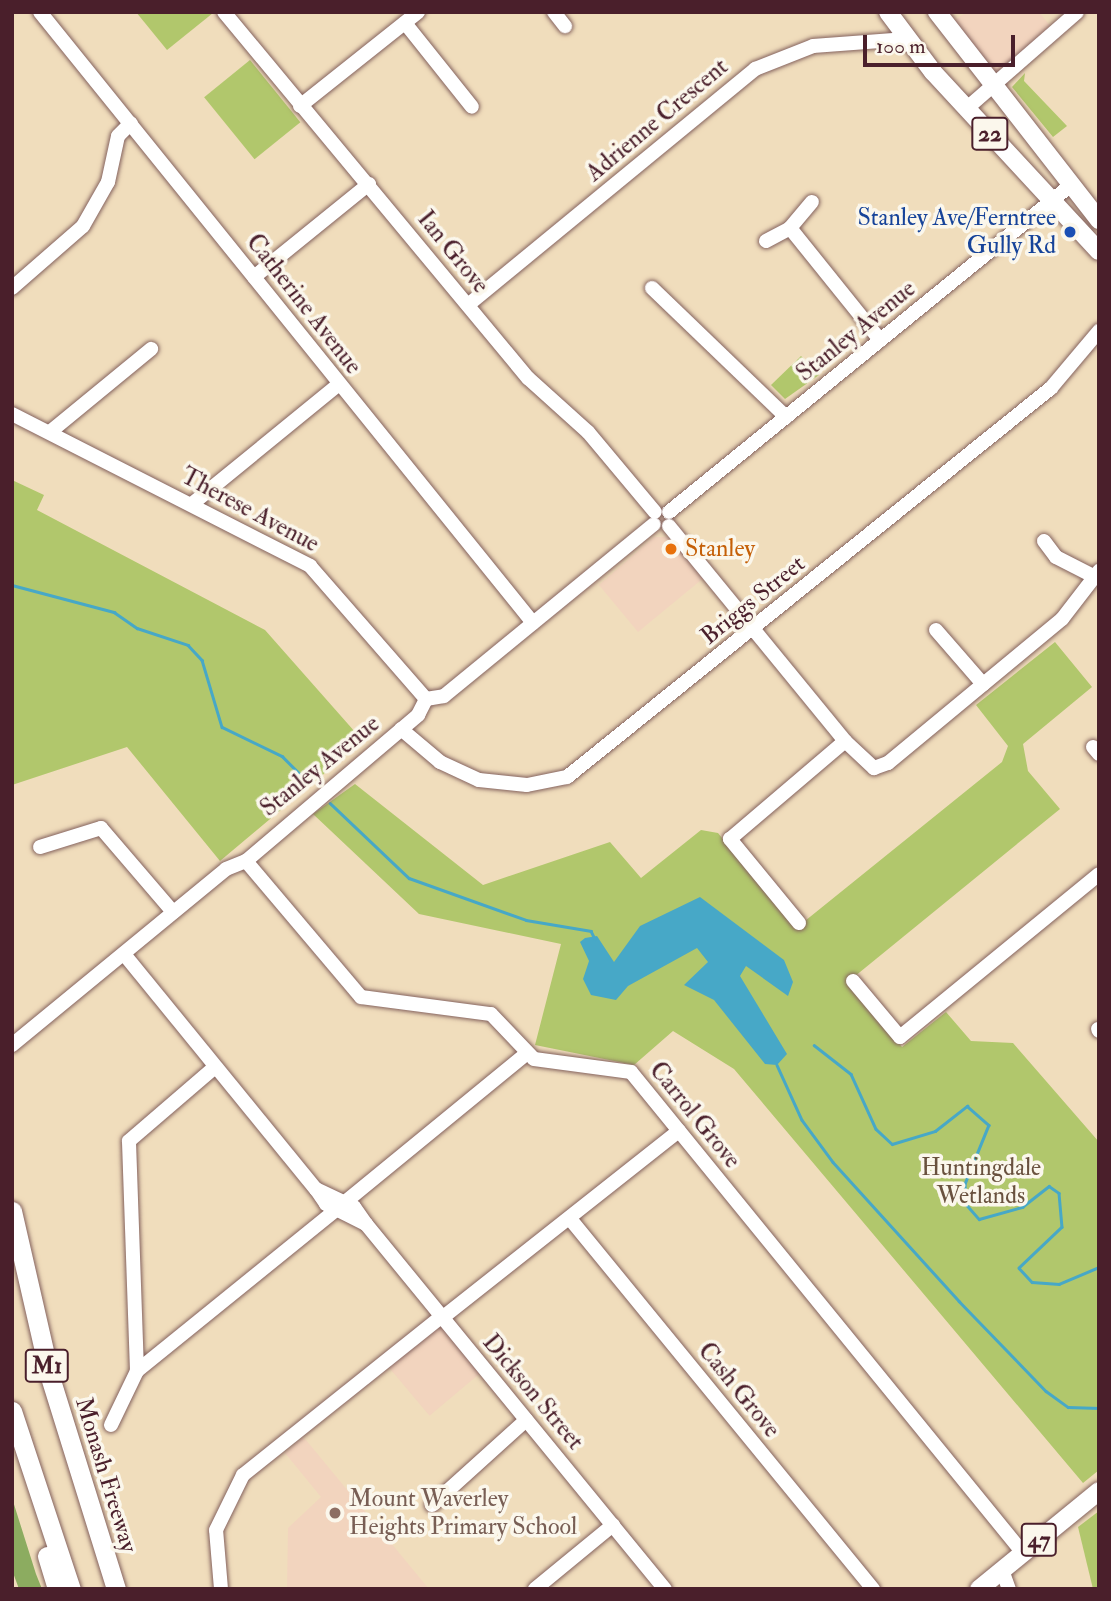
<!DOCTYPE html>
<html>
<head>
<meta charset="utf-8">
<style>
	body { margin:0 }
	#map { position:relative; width:1111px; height:1601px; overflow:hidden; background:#f0ddbc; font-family:"IM FELL Double Pica",serif }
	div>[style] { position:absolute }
	.built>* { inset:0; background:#f2d4be; transform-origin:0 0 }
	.green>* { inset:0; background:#b1c76c; transform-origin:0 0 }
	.forest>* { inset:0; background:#8cac60 }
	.water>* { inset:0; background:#47a8c7 }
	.stream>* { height:2.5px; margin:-1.25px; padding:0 1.25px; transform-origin:1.25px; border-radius:1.25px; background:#47a8c7 }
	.roads { filter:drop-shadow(0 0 2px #84625e) drop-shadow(0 0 2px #84625e) }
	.minor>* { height:14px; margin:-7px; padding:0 7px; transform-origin:7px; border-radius:7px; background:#fff }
	.major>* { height:18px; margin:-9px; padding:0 9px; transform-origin:9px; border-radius:9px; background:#fff }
	.highway>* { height:19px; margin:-9.5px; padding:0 9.5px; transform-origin:9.5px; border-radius:9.5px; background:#fff }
	.dots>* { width:19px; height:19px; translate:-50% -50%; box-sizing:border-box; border:4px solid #fbf7ec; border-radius:50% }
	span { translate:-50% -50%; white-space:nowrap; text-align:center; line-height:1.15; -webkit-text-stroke:7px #fbf7ec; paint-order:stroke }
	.shield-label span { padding:2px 5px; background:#fbf7ec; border:2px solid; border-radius:5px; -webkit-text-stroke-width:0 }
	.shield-label { font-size:23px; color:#4a1f2b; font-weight:700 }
	.street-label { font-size:24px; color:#4a1f2b }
	.transit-label { font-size:24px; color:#164399 }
	.right { translate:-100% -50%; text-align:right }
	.food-label { font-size:24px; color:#c56008 }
	.left { translate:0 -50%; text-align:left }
	.park-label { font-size:24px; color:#69513e }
	.education-label { font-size:24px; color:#785e54 }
	.frame { position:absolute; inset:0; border:14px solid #4a1f2b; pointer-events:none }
	.scale { position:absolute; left:863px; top:35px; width:152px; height:32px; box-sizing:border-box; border:4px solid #4a1f2b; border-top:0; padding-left:9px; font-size:21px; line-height:24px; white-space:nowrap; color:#4a1f2b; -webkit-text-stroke:5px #fbf7ec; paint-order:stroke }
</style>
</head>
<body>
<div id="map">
	<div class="built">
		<i style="clip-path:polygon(966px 12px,1039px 12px,1051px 27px,994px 76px,952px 23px)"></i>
		<i style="clip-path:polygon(654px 537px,674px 537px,706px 576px,638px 632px,599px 585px)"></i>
		<i style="left:437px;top:1322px;width:67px;height:66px;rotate:50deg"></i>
		<i style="clip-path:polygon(302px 1438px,306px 1440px,429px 1589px,287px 1589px,288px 1528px,321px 1497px,285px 1453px)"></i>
	</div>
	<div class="green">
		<i style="clip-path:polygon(136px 12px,212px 12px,213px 13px,167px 50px)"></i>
		<i style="left:250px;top:60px;width:80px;height:59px;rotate:51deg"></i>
		<i style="clip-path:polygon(1025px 73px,1024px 81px,1067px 126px,1053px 137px,1012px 87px)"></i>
		<i style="clip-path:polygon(801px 356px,819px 375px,785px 399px,771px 385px)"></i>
		<i style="clip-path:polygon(12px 480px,44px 495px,37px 510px,265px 630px,363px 741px,220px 861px,127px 747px,12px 785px)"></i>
		<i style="clip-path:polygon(1055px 642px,1092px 687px,1023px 744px,1028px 771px,1060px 809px,849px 981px,902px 1047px,946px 1012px,971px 1041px,1013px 1043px,1099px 1142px,1099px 1470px,1083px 1483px,734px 1069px,673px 1031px,634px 1065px,535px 1045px,561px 944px,419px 914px,313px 814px,355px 784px,483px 885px,610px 842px,641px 878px,701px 830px,718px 833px,795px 929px,1002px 762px,1008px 746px,976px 705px)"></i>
		<i style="clip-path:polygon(1099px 1511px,1099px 1589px,1093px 1589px,1078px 1527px)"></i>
	</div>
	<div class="forest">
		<i style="clip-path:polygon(12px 1498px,36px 1574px,42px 1589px,19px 1589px,12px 1570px)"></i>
	</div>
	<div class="water">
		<i style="clip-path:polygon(700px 897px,784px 960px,793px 982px,788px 996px,746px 966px,740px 976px,787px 1054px,777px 1065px,765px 1064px,714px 1000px,684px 985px,708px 962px,697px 948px,628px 986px,616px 1000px,591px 995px,583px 979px,589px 961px,580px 942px,585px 938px,597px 936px,614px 962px,640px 926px)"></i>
	</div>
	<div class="stream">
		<i style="left:12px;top:585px;width:106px;rotate:14.8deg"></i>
		<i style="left:114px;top:612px;width:28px;rotate:35deg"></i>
		<i style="left:137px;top:628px;width:54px;rotate:18.4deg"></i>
		<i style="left:188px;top:645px;width:21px;rotate:47deg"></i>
		<i style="left:202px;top:660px;width:70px;rotate:73.4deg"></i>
		<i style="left:222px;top:727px;width:67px;rotate:25.8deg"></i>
		<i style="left:282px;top:756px;width:34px;rotate:45deg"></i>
		<i style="left:330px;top:803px;width:109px;rotate:43.5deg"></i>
		<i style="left:409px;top:878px;width:124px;rotate:19.7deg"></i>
		<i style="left:526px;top:920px;width:66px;rotate:9.6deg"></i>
		<i style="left:591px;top:931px;width:9px;rotate:63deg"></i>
		<i style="left:814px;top:1045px;width:47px;rotate:38.1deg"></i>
		<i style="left:851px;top:1074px;width:60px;rotate:65.6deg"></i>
		<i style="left:876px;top:1129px;width:22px;rotate:43deg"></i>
		<i style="left:892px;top:1144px;width:45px;rotate:-16.8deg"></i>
		<i style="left:935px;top:1131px;width:41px;rotate:-38deg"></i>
		<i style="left:967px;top:1106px;width:29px;rotate:41deg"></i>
		<i style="left:989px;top:1125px;width:64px;rotate:112.1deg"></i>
		<i style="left:965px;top:1184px;width:20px;rotate:87deg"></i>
		<i style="left:966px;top:1204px;width:20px;rotate:49deg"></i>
		<i style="left:979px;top:1219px;width:45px;rotate:-15.6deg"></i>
		<i style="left:1022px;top:1207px;width:34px;rotate:-38deg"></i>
		<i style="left:1049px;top:1186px;width:12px;rotate:35deg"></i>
		<i style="left:1059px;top:1193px;width:34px;rotate:85deg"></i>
		<i style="left:1062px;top:1227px;width:59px;rotate:136.4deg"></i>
		<i style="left:1019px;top:1268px;width:19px;rotate:47deg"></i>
		<i style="left:1032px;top:1282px;width:27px;rotate:4deg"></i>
		<i style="left:1059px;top:1284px;width:43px;rotate:-23deg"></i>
		<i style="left:777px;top:1065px;width:60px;rotate:65.6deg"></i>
		<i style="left:802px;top:1120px;width:52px;rotate:53.6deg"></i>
		<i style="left:833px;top:1162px;width:188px;rotate:47.8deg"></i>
		<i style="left:959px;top:1301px;width:125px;rotate:46deg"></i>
		<i style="left:1046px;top:1391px;width:27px;rotate:36deg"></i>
		<i style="left:1068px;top:1407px;width:31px;rotate:2deg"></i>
	</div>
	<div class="roads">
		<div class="minor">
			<i style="left:40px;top:12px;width:785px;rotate:51.1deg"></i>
			<i style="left:224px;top:12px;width:476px;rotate:50.3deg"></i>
			<i style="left:528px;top:378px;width:81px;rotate:42deg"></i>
			<i style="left:588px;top:432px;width:104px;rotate:50.1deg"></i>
			<i style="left:554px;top:12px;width:18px;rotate:52deg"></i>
			<i style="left:405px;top:23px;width:107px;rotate:51.4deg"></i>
			<i style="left:300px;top:106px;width:151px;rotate:-38.5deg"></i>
			<i style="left:966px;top:109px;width:147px;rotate:-41.1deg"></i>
			<i style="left:790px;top:228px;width:144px;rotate:51.2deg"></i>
			<i style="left:766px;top:241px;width:27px;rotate:-28deg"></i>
			<i style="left:790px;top:228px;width:34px;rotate:-50deg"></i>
			<i style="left:254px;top:277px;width:148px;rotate:-39deg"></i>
			<i style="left:12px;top:288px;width:94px;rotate:-41.1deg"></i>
			<i style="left:83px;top:226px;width:51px;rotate:-60.4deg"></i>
			<i style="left:108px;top:182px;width:47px;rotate:-77.7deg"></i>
			<i style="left:118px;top:136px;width:18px;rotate:-45deg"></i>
			<i style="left:652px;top:288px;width:186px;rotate:43.9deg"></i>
			<i style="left:468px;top:305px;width:372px;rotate:-39.4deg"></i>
			<i style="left:755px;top:69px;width:62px;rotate:-21.6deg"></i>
			<i style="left:813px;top:46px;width:94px;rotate:-4.3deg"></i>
			<i style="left:12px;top:414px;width:335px;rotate:27deg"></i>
			<i style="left:310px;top:566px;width:176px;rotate:48.9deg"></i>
			<i style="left:50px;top:432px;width:131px;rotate:-39.4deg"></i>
			<i style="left:192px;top:504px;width:188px;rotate:-39.2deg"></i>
			<i style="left:669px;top:512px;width:518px;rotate:-39.13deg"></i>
			<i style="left:669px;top:526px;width:278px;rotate:50.7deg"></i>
			<i style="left:845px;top:741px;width:40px;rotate:43deg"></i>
			<i style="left:874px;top:768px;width:15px;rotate:-20deg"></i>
			<i style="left:888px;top:763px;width:226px;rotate:-39.6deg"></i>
			<i style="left:1062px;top:619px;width:61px;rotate:-52.4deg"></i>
			<i style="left:1044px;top:541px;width:20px;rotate:53deg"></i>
			<i style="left:1056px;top:557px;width:44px;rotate:27.1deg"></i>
			<i style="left:936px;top:630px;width:72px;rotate:49deg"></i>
			<i style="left:401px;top:729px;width:51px;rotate:40.2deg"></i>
			<i style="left:440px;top:762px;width:43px;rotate:24.8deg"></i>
			<i style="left:479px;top:780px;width:48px;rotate:5.9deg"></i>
			<i style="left:527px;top:785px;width:41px;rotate:-11.3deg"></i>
			<i style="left:567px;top:777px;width:621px;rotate:-38.79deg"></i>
			<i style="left:1051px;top:388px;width:75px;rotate:-49.9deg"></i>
			<i style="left:1093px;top:747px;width:9px;rotate:49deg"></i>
			<i style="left:40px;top:847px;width:64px;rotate:-17.3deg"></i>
			<i style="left:101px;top:828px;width:111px;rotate:49.4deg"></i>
			<i style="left:246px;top:861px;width:178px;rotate:49.8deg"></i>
			<i style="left:361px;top:997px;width:131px;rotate:7.5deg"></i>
			<i style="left:491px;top:1014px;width:62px;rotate:46.3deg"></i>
			<i style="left:534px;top:1059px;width:98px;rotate:7.6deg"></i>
			<i style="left:631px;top:1072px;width:621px;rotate:50.82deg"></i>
			<i style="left:799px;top:923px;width:109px;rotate:-129.4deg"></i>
			<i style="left:730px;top:839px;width:151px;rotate:-40.4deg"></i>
			<i style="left:124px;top:954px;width:303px;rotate:50.8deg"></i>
			<i style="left:853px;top:981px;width:73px;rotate:50deg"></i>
			<i style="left:900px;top:1037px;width:257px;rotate:-39.3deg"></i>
			<i style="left:1098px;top:1029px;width:2px;rotate:63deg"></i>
			<i style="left:12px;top:1045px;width:277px;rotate:-39.4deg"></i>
			<i style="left:226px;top:869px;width:22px;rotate:-22deg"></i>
			<i style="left:246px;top:861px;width:226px;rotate:-40.3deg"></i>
			<i style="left:418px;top:715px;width:18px;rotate:-63deg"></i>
			<i style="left:426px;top:699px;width:18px;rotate:-9deg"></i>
			<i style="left:444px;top:696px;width:271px;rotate:-39.3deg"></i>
			<i style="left:344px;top:1203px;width:234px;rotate:-39.3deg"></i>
			<i style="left:571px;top:1220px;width:477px;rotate:50.7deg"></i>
			<i style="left:366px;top:1224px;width:21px;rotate:-125deg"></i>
			<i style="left:354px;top:1207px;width:42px;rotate:-154.7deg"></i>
			<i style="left:316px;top:1189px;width:18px;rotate:56deg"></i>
			<i style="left:326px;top:1204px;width:45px;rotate:26.6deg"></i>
			<i style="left:366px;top:1224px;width:472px;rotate:50.7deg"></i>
			<i style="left:442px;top:1318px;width:302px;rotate:-38.3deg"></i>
			<i style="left:137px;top:1371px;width:230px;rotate:-92deg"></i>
			<i style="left:129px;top:1141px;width:112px;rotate:-40.7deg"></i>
			<i style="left:111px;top:1425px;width:60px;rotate:-64.3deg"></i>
			<i style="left:137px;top:1371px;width:257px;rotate:-39deg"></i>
			<i style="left:432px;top:1505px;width:127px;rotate:-42.1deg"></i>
			<i style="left:1002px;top:1570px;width:20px;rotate:70deg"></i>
			<i style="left:221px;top:1589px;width:59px;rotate:-94.8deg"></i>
			<i style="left:216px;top:1530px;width:61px;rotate:-63.9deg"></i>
			<i style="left:243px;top:1475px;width:253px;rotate:-38.6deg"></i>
			<i style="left:535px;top:1589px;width:101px;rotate:-39.4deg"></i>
		</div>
		<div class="major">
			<i style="left:888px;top:12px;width:75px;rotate:53.1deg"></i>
			<i style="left:933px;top:72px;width:244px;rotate:47.2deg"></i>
			<i style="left:937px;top:12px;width:264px;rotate:52.1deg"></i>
			<i style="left:979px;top:1589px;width:155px;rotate:-39.2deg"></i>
		</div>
		<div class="highway">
			<i style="left:12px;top:1211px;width:170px;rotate:77.1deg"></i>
			<i style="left:50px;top:1377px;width:222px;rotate:72.7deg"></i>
			<i style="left:12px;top:1411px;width:188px;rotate:71.7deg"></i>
			<i style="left:47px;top:1556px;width:34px;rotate:73deg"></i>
		</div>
	</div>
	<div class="dots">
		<i style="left:1070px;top:232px;background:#1a4fb4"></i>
		<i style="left:671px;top:549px;background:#e8710a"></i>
		<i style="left:335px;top:1513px;background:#8d6e63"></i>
	</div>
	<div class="shield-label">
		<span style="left:990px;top:134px">22</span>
		<span style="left:47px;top:1366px">M1</span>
		<span style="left:1039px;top:1540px">47</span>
	</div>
	<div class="street-label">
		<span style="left:657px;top:120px;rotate:-40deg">Adrienne Crescent</span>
		<span style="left:453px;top:252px;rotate:51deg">Ian Grove</span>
		<span style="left:304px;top:304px;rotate:52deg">Catherine Avenue</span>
		<span style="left:856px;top:331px;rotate:-39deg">Stanley Avenue</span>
		<span style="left:250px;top:510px;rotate:28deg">Therese Avenue</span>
		<span style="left:753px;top:600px;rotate:-39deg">Briggs Street</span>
		<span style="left:320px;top:766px;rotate:-39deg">Stanley Avenue</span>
		<span style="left:695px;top:1115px;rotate:51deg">Carrol Grove</span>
		<span style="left:739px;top:1390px;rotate:51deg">Cash Grove</span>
		<span style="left:533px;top:1392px;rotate:50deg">Dickson Street</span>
		<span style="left:106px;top:1475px;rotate:73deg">Monash Freeway</span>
	</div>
	<div class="transit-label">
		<span class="right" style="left:1056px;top:232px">Stanley Ave/Ferntree<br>Gully Rd</span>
	</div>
	<div class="food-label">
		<span class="left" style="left:685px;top:549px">Stanley</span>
	</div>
	<div class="park-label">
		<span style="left:981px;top:1182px">Huntingdale<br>Wetlands</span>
	</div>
	<div class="education-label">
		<span class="left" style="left:349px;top:1513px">Mount Waverley<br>Heights Primary School</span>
	</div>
	<div class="frame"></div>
	<div class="scale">100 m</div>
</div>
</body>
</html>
